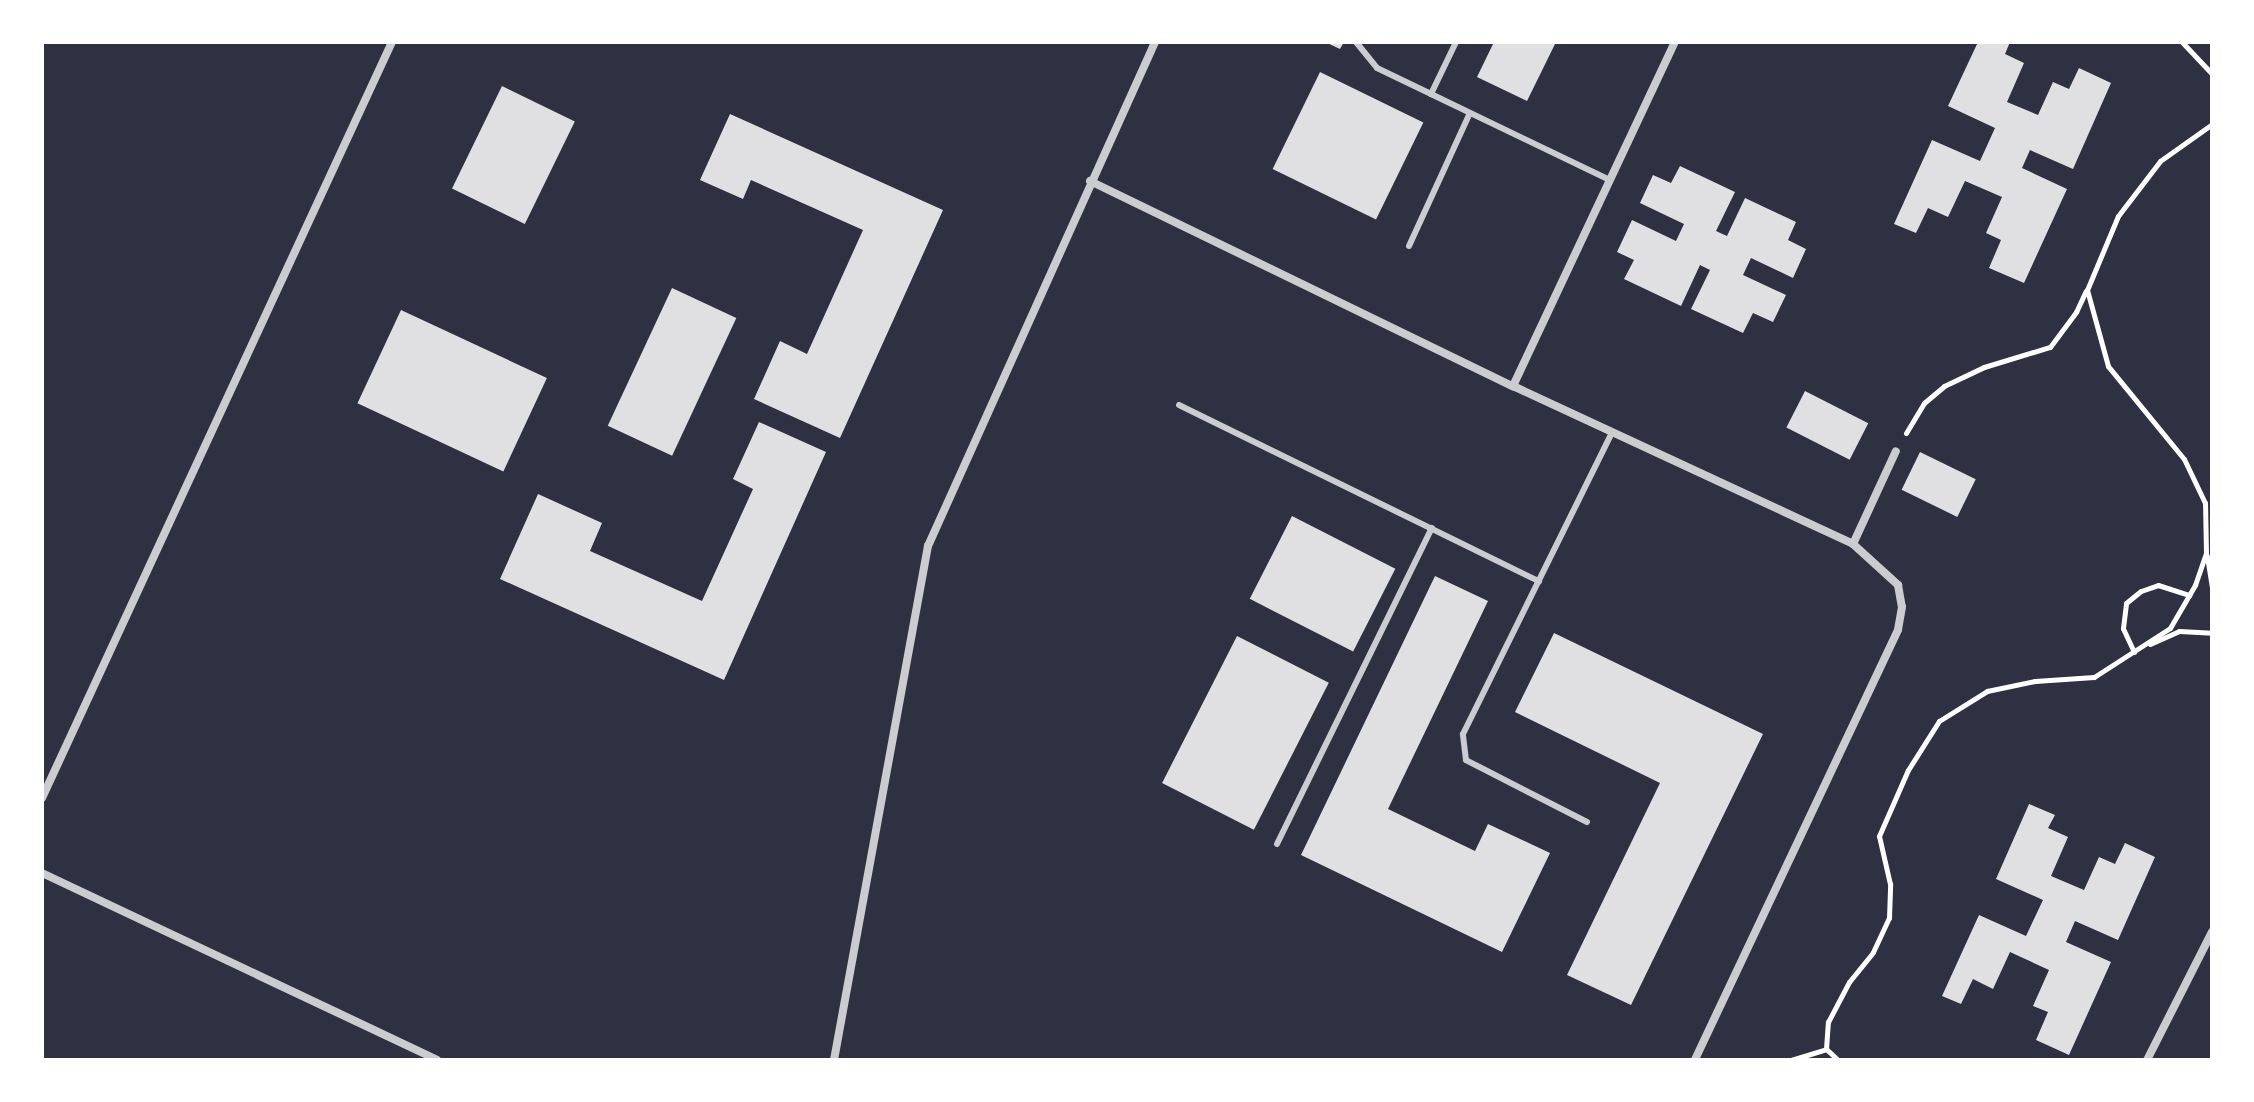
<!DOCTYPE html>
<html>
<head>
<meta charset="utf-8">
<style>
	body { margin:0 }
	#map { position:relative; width:2254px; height:1102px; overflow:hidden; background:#2d3142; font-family:"IBM Plex Serif",serif }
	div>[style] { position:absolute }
	.building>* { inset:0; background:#e0e0e3; transform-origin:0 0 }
	.path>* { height:5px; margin:-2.5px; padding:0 2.5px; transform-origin:2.5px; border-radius:2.5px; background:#fff }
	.service>* { height:6px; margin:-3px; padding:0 3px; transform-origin:3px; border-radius:3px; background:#caccd0 }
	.minor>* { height:8px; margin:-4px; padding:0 4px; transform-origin:4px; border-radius:4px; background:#caccd0 }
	span { translate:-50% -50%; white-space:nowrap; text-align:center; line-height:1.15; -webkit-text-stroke:8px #fff; paint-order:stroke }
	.frame { position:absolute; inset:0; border:44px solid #fff; pointer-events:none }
</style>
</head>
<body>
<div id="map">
	<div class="building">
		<i style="clip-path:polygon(1325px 42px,1344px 42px,1340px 49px)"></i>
		<i style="clip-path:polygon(1494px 42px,1556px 42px,1527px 101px,1477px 77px)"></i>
		<i style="clip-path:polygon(1978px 42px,2010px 42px,2005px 54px,2024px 63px,2007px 102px,2038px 115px,2053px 82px,2069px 89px,2079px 68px,2111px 83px,2073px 169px,2030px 150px,2022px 168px,2067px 189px,2024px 283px,1989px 268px,2001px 240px,1986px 233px,2002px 197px,1965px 181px,1948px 217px,1928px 208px,1916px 233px,1894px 224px,1932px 140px,1980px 161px,1995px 128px,1948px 106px)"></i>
		<i style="left:1320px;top:72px;width:115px;height:108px;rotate:26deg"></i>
		<i style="left:502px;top:86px;width:81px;height:114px;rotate:26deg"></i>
		<i style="clip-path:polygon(730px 114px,943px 210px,840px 438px,754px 399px,780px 341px,807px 354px,863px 230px,751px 180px,743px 199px,700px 180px)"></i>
		<i style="clip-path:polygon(1680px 166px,1735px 192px,1716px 231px,1727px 236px,1745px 198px,1796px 222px,1788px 240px,1806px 249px,1793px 278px,1751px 258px,1743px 275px,1786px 295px,1773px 322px,1753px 313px,1743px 333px,1691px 309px,1710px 270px,1700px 265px,1681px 306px,1624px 279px,1634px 260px,1617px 252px,1632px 220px,1676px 241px,1684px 224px,1640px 203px,1653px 175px,1671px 183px)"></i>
		<i style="left:672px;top:288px;width:71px;height:152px;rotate:25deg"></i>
		<i style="left:401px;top:310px;width:161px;height:103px;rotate:25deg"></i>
		<i style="left:1805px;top:391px;width:71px;height:41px;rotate:27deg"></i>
		<i style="clip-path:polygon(759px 422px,826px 452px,724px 680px,500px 579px,538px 494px,602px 523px,590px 551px,702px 601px,753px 489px,733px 479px)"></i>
		<i style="left:1920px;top:452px;width:62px;height:42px;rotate:26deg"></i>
		<i style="left:1292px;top:516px;width:116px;height:93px;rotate:27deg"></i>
		<i style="clip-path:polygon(1435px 576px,1488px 601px,1388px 809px,1475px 851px,1488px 824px,1550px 853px,1502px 952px,1301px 855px)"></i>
		<i style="clip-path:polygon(1554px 633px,1763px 734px,1631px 1005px,1567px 975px,1660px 783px,1515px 712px)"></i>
		<i style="left:1237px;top:636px;width:103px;height:165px;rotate:27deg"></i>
		<i style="clip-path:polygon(2029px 804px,2055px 815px,2048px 828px,2068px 837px,2051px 876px,2084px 890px,2099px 857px,2115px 864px,2125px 843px,2155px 857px,2118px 940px,2075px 921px,2066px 942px,2111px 962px,2069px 1055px,2036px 1040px,2048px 1012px,2033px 1006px,2049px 970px,2010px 952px,1993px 989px,1973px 979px,1961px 1004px,1942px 996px,1979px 915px,2026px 936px,2043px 900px,1996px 879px)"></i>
	</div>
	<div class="path">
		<i style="left:2182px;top:42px;width:44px;rotate:46.8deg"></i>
		<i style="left:1906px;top:433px;width:35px;rotate:-59deg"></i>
		<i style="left:1924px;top:403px;width:26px;rotate:-40deg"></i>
		<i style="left:1944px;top:386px;width:44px;rotate:-25.4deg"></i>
		<i style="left:1984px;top:367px;width:69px;rotate:-16.9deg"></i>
		<i style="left:2050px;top:347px;width:44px;rotate:-53.4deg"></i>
		<i style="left:2076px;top:312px;width:23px;rotate:-65deg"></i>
		<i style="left:2207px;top:556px;width:31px;rotate:81deg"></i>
		<i style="left:2150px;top:644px;width:32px;rotate:-24deg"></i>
		<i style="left:2179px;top:631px;width:33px;rotate:3deg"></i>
		<i style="left:2134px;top:652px;width:26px;rotate:-115deg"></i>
		<i style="left:2123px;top:628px;width:25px;rotate:-83deg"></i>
		<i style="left:2126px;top:603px;width:19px;rotate:-39deg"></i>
		<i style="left:2141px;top:591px;width:18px;rotate:-19deg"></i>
		<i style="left:2158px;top:585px;width:33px;rotate:18deg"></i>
		<i style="left:1791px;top:1060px;width:37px;rotate:-17deg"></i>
		<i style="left:1838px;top:1060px;width:16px;rotate:-137deg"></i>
		<i style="left:1826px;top:1049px;width:27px;rotate:-86deg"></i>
		<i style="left:1828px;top:1022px;width:45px;rotate:-62.3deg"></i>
		<i style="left:1849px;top:982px;width:38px;rotate:-51deg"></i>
		<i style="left:1873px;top:952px;width:38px;rotate:-65deg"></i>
		<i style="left:1889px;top:918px;width:34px;rotate:-88deg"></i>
		<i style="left:1890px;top:884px;width:49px;rotate:-102.9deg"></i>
		<i style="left:1879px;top:836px;width:72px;rotate:-66.3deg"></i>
		<i style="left:1908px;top:770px;width:58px;rotate:-57.7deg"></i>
		<i style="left:1939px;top:721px;width:57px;rotate:-32deg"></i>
		<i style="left:1987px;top:691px;width:49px;rotate:-11.8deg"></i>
		<i style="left:2035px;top:681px;width:59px;rotate:-3.9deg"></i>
		<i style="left:2094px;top:677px;width:90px;rotate:-32.8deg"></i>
		<i style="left:2170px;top:628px;width:50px;rotate:-59.8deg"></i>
		<i style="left:2195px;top:585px;width:34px;rotate:-71deg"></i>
		<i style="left:2206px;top:553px;width:50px;rotate:-91.1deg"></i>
		<i style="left:2205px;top:503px;width:49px;rotate:-115.5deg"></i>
		<i style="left:2184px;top:459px;width:120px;rotate:-129.3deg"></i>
		<i style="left:2108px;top:366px;width:79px;rotate:-105.4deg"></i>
		<i style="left:2087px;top:290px;width:80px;rotate:-67.3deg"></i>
		<i style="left:2118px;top:216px;width:69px;rotate:-52.6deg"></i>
		<i style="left:2160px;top:161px;width:64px;rotate:-35.4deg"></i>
	</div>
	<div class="service">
		<i style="left:1356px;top:42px;width:33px;rotate:51deg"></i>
		<i style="left:1377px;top:68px;width:60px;rotate:25.7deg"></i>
		<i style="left:1431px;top:94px;width:58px;rotate:-64.3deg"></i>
		<i style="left:1431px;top:94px;width:199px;rotate:25.7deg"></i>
		<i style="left:1409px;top:246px;width:146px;rotate:-65.4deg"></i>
		<i style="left:1179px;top:405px;width:401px;rotate:26.1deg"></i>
		<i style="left:1587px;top:822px;width:136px;rotate:-152.9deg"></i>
		<i style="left:1466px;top:760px;width:26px;rotate:-97deg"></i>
		<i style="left:1463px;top:734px;width:337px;rotate:-63.7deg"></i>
		<i style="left:1277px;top:844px;width:352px;rotate:-63.9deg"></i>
	</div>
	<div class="minor">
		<i style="left:1090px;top:181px;width:470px;rotate:25.9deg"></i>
		<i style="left:1513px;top:386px;width:375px;rotate:24.9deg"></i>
		<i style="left:1853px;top:544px;width:61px;rotate:42.3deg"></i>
		<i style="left:1898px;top:585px;width:22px;rotate:80deg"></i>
		<i style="left:1902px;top:607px;width:23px;rotate:100deg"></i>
		<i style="left:1898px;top:630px;width:476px;rotate:115.3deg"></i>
		<i style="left:1513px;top:386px;width:380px;rotate:-64.8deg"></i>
		<i style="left:1853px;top:544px;width:102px;rotate:-65.2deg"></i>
		<i style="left:42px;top:798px;width:833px;rotate:-65.16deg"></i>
		<i style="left:42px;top:873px;width:437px;rotate:25.3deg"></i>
		<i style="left:834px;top:1060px;width:523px;rotate:-79.64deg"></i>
		<i style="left:928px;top:546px;width:553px;rotate:-65.75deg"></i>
		<i style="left:2147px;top:1060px;width:144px;rotate:-63.1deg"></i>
	</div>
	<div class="frame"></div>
</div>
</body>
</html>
